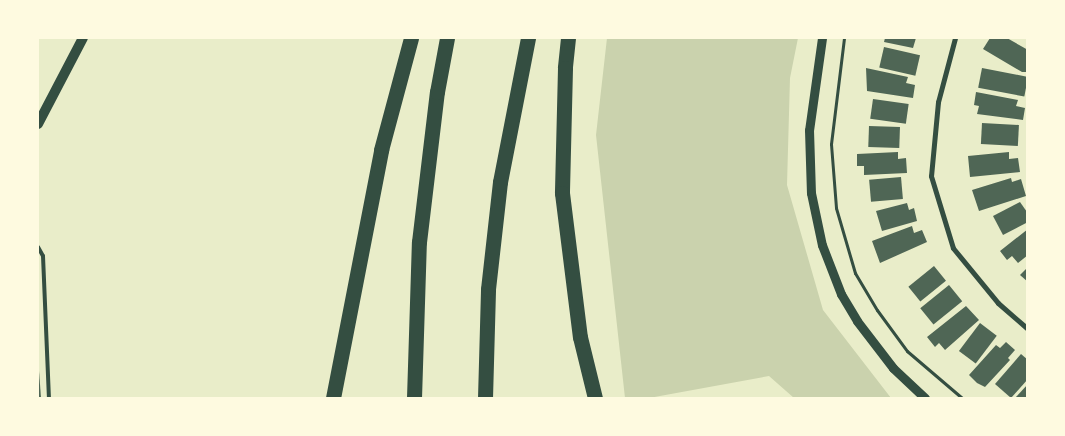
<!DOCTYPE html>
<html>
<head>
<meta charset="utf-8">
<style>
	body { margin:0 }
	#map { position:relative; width:1065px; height:436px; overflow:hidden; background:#e9edc9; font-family:"Open Sans",sans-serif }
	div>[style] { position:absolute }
	.green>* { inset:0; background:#cad2ad }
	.building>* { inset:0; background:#4f6655; transform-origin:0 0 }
	.path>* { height:3px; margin:-1.5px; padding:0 1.5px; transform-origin:1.5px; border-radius:1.5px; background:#344e41 }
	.service>* { height:4px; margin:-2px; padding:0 2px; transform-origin:2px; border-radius:2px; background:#344e41 }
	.minor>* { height:5px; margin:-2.5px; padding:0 2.5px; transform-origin:2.5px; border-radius:2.5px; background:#344e41 }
	.tertiary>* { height:9px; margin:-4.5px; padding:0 4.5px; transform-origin:4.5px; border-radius:4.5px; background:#344e41 }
	.secondary>* { height:10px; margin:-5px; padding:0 5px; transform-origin:5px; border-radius:5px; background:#344e41 }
	.motorway>* { height:15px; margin:-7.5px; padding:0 7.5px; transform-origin:7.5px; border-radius:7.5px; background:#344e41 }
	span { translate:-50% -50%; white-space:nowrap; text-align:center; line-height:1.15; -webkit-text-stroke:4.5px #fefae0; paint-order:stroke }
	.frame { position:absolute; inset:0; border:39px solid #fefae0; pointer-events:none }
</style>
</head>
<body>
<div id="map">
	<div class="green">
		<i style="clip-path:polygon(607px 38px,798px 38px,790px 78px,787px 185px,823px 310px,891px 398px,794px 398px,769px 376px,649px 398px,625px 398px,596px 135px)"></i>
	</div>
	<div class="building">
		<i style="clip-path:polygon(885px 38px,916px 38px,913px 48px,884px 42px)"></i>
		<i style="clip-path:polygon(990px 38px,1007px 38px,1028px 50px,1028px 72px,1022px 72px,983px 49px)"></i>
		<i style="left:884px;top:47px;width:37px;height:21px;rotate:13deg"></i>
		<i style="clip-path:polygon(866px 68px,908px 77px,906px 83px,915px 85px,913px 98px,867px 91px)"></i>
		<i style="left:982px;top:68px;width:47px;height:20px;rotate:11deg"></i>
		<i style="clip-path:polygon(976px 92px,1018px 100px,1016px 106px,1025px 108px,1023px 120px,977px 114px,979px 106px,974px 105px)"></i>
		<i style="left:873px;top:99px;width:36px;height:20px;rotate:8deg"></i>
		<i style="left:982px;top:123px;width:37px;height:21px;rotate:3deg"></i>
		<i style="left:869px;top:126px;width:31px;height:21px;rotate:2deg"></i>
		<i style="clip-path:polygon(898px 152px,898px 159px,906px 158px,907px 173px,864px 175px,864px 166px,857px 166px,857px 154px)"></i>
		<i style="clip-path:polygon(1009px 152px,1009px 159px,1018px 158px,1020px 172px,970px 177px,968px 156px)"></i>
		<i style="left:901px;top:177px;width:22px;height:32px;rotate:85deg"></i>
		<i style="clip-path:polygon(1011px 178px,1012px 182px,1021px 179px,1026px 196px,979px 211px,972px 190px)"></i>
		<i style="clip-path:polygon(1020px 202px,1027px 212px,1028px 222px,1003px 235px,993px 216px)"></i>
		<i style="clip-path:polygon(907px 203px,909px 210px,914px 208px,917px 221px,882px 231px,876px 211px)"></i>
		<i style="clip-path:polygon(912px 226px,914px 233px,922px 230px,927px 242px,880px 263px,872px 241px)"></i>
		<i style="clip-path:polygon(1028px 229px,1028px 255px,1018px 263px,1012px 256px,1007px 260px,1000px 251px)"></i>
		<i style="left:934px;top:266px;width:19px;height:33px;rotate:51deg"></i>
		<i style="clip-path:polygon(1028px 267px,1028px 282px,1020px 275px)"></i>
		<i style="left:949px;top:285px;width:21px;height:37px;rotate:51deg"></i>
		<i style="clip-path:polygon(966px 306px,979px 320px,945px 350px,939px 343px,935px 347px,927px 337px)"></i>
		<i style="left:980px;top:323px;width:21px;height:35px;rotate:37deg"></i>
		<i style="clip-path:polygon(1006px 342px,1015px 350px,1008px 358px,1010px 360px,985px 387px,977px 383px,969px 375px,996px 345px,1000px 348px)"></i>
		<i style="clip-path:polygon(1021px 354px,1028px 360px,1028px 379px,1011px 398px,995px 384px)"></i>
		<i style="clip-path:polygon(38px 371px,39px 371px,41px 398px,38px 398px)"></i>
		<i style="clip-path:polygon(1028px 384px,1028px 398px,1015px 398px)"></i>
	</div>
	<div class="path">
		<i style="left:844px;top:38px;width:107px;rotate:97deg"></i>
		<i style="left:831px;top:144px;width:64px;rotate:85.5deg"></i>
		<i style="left:836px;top:208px;width:68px;rotate:73.7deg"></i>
		<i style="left:855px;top:273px;width:43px;rotate:59.3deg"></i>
		<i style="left:877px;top:310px;width:51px;rotate:53.8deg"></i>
		<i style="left:907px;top:351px;width:72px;rotate:40.5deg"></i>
	</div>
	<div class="service">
		<i style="left:38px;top:247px;width:10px;rotate:61deg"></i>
		<i style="left:43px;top:256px;width:142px;rotate:87.6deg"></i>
	</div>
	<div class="minor">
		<i style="left:955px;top:38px;width:66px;rotate:104.9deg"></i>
		<i style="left:938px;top:102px;width:74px;rotate:95.4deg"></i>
		<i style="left:931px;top:176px;width:75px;rotate:73deg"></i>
		<i style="left:953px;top:248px;width:71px;rotate:50.7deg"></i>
		<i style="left:998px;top:303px;width:40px;rotate:41deg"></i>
	</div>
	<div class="tertiary">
		<i style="left:822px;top:38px;width:93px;rotate:98deg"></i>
		<i style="left:809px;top:130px;width:63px;rotate:88.2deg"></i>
		<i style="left:811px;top:193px;width:53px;rotate:78.1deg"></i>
		<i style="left:822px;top:245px;width:53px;rotate:68.8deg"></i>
		<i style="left:841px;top:294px;width:31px;rotate:59deg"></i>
		<i style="left:857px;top:321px;width:59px;rotate:52.5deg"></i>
		<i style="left:893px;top:368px;width:44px;rotate:43.2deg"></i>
	</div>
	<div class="secondary">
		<i style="left:38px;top:124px;width:97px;rotate:-62.4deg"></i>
	</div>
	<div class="motorway">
		<i style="left:568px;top:38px;width:30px;rotate:96deg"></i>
		<i style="left:565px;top:68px;width:125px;rotate:91.4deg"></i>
		<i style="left:562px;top:193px;width:145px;rotate:82.9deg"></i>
		<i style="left:580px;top:337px;width:63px;rotate:76.2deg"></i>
		<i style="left:333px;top:398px;width:253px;rotate:-79deg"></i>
		<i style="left:381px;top:150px;width:116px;rotate:-75deg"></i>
		<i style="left:414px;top:398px;width:156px;rotate:-88.2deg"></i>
		<i style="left:419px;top:242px;width:151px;rotate:-83.2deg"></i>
		<i style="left:437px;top:92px;width:55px;rotate:-79.5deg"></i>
		<i style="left:485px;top:398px;width:109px;rotate:-88.4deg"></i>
		<i style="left:488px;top:289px;width:108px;rotate:-83.6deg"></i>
		<i style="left:500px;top:182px;width:147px;rotate:-79deg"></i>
	</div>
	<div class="frame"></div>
</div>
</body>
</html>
